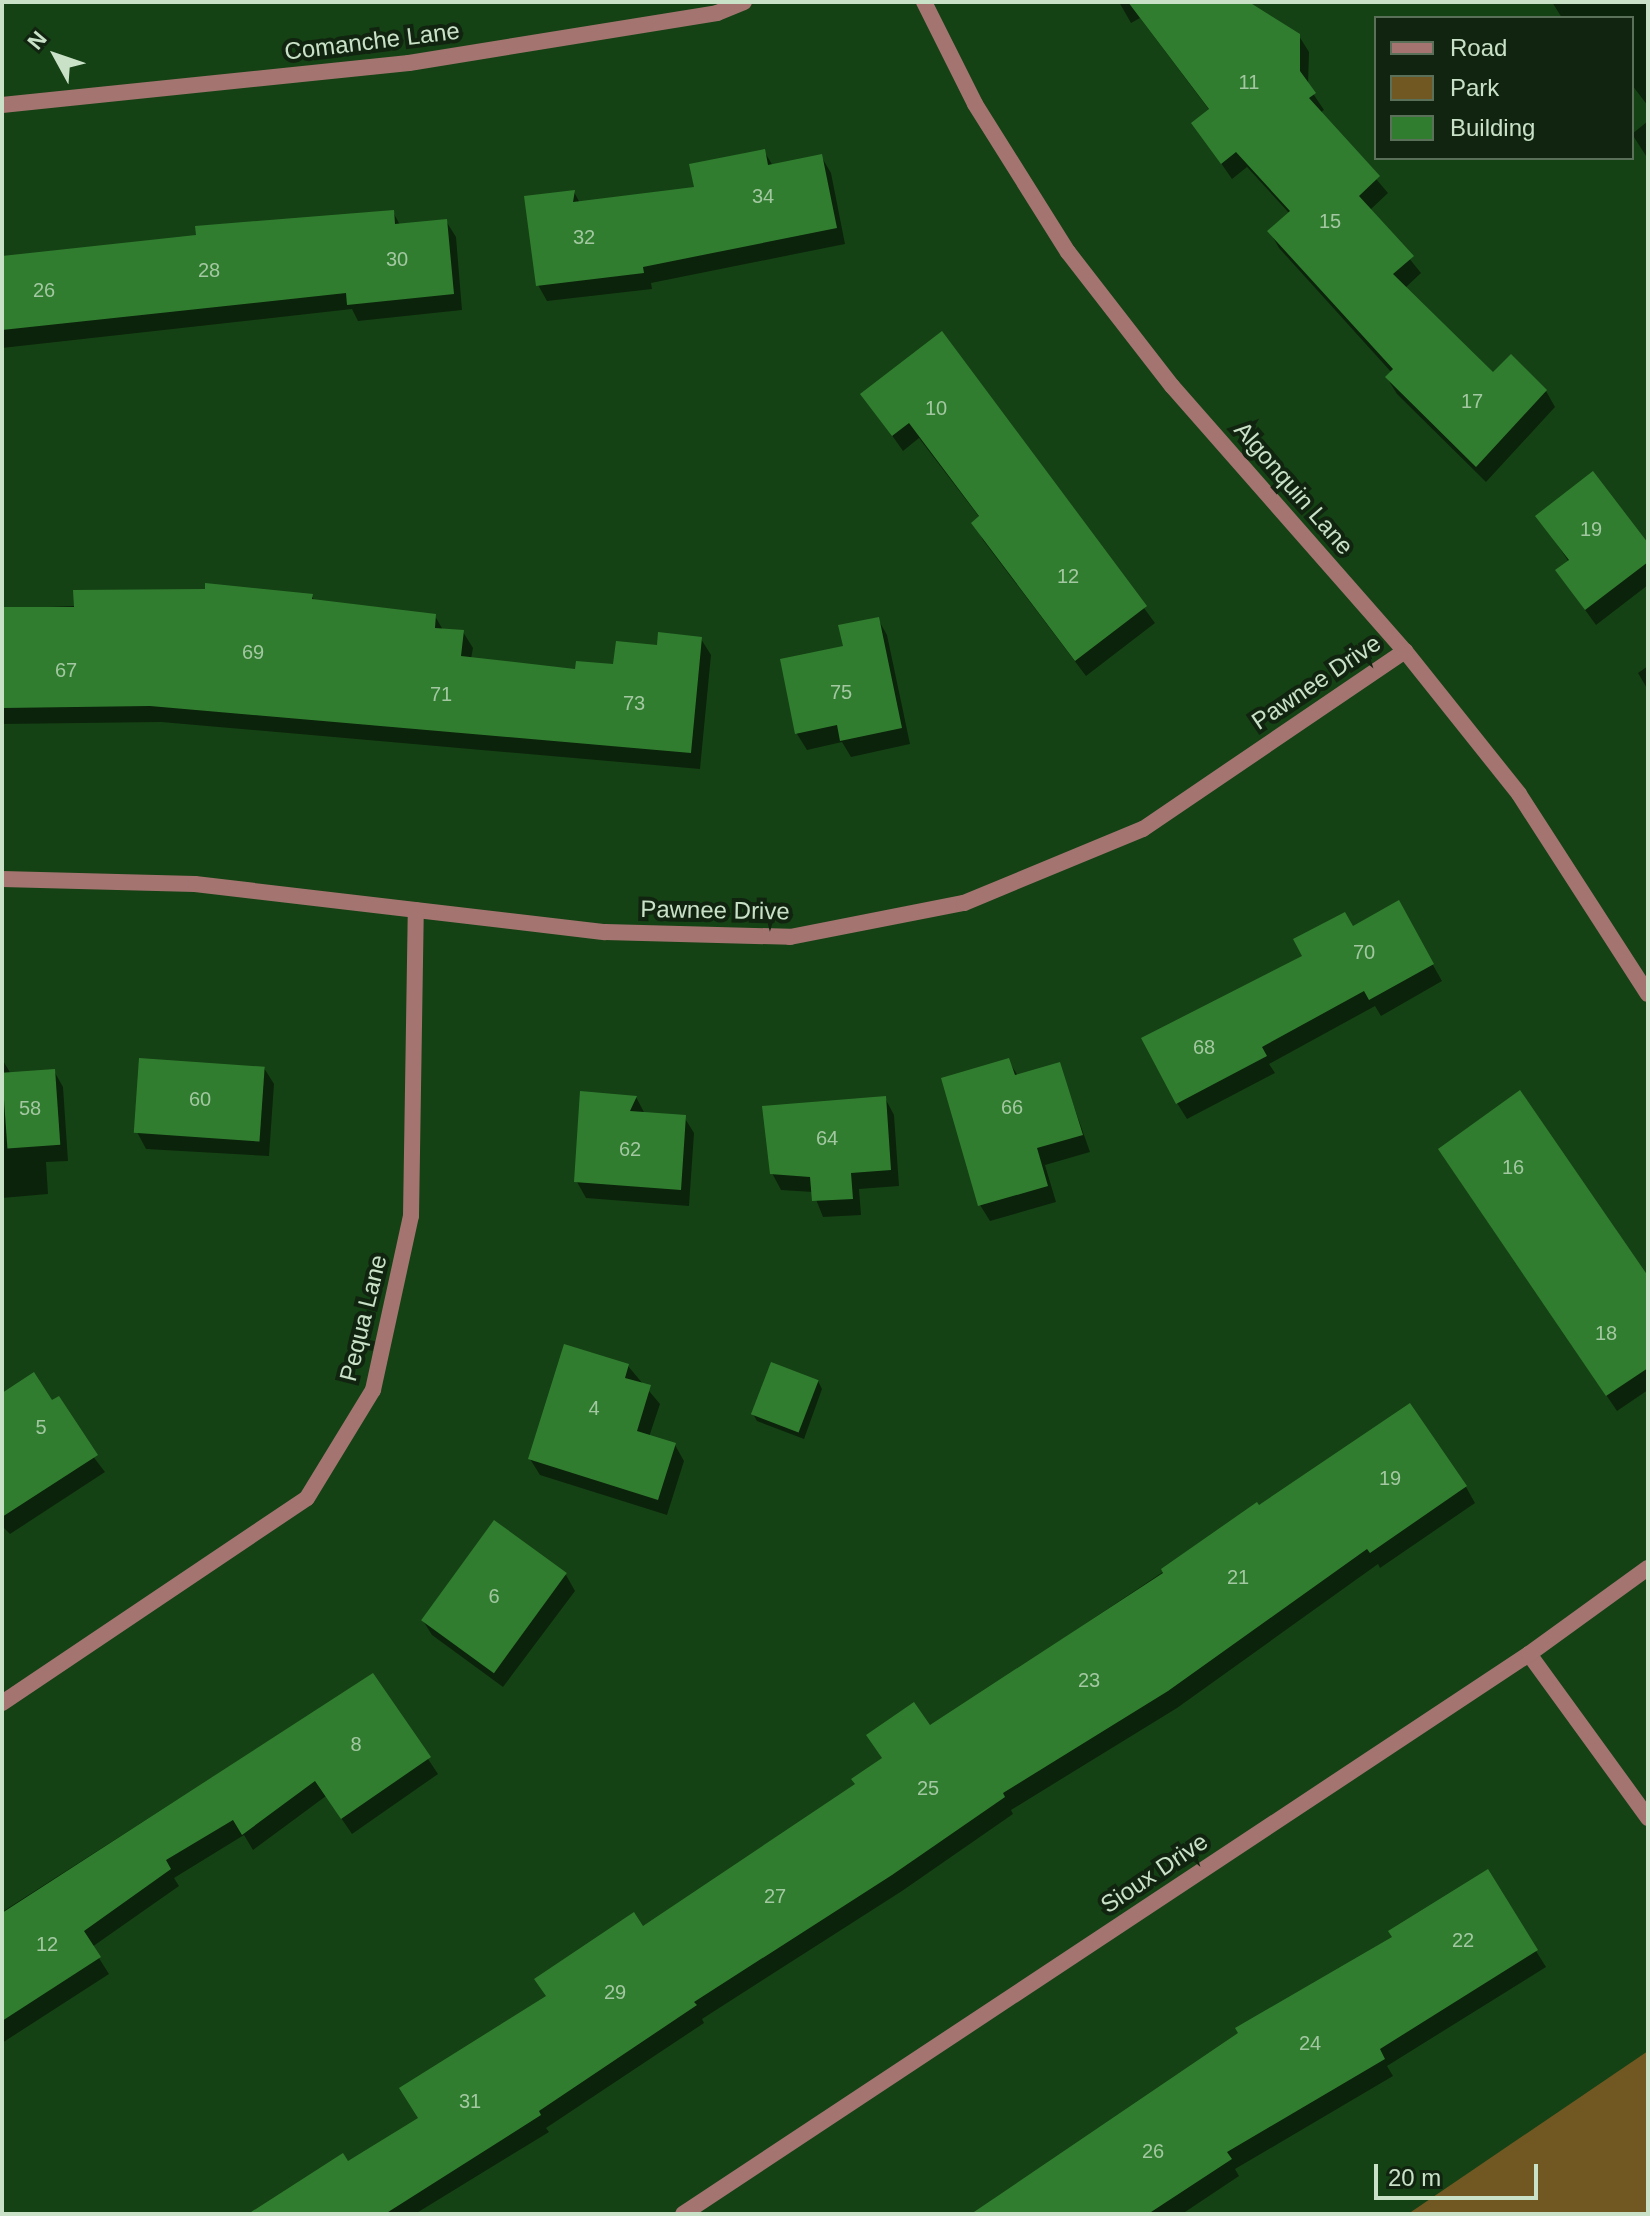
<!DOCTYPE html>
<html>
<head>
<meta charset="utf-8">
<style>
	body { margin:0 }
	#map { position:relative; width:1650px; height:2216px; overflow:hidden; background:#154214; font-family:Helvetica,sans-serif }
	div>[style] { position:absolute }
	.green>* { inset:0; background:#715722 }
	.shadow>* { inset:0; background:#0007 }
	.building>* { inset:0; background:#317d30; transform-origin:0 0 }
	.street>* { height:16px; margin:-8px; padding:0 8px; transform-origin:8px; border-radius:8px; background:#a47471 }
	span { translate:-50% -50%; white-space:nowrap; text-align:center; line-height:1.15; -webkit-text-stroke:8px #112410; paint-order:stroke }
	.number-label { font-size:20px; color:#a3c8a1 }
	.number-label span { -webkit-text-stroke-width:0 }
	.street-label { font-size:24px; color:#c9e1c7 }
	.frame { position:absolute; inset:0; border:4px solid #c9e1c7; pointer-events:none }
	.legend { position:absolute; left:1374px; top:16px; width:260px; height:144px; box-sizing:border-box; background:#112410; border:2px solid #5b7059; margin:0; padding:10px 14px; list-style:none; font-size:24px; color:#c9e1c7 }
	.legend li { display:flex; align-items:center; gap:16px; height:40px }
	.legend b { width:40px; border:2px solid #5b7059 }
	.north { position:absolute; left:16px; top:16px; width:80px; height:80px; -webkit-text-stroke:6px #112410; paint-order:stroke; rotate:310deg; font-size:22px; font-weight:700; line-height:32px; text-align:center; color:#c9e1c7 }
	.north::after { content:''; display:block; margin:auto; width:28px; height:36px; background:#c9e1c7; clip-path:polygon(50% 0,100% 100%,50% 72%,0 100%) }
	.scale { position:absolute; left:1374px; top:2164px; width:164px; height:36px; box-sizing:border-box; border:4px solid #c9e1c7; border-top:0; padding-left:10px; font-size:24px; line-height:28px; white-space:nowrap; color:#c9e1c7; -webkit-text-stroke:6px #112410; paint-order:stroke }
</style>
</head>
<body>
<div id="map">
	<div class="green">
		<i style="clip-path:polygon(1648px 2051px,1648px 2214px,1408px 2214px)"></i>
	</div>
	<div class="shadow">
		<i style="clip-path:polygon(1119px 2px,1227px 2px,1299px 36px,1309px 52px,1308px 86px,1324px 110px,1320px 113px,1388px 193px,1370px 210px,1421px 273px,1405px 288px,1493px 375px,1546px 391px,1555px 407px,1486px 482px,1397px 394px,1387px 378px,1392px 373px,1279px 248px,1270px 232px,1290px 214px,1247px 167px,1232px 179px,1193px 123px,1210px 111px,1140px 18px,1131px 23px)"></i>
		<i style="clip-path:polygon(1552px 2px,1648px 2px,1648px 106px,1632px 85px,1632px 18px,1562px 18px)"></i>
		<i style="clip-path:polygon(1648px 121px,1648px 159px,1632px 134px)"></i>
		<i style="clip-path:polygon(764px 151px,773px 166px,821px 156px,831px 173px,845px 244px,651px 283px,652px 289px,547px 301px,538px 285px,574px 192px,580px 203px,696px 189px)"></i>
		<i style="clip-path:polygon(393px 212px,400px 225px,446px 221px,456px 237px,462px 310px,358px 321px,352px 309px,2px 348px,2px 259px)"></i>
		<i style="clip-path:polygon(942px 334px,1155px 623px,1086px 676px,983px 540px,974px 523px,980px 518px,919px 438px,903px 451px,863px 394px)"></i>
		<i style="clip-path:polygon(1538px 516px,1648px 546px,1648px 585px,1596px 625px,1557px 571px,1569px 562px)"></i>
		<i style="clip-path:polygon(312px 596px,315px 602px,435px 616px,443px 630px,463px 632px,473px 648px,471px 659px,577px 672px,615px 666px,658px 647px,701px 639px,711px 655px,700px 769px,161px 722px,2px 724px,2px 609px)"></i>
		<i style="clip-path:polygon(878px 619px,887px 635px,910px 744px,851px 757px,842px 742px,807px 750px,797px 734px,782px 660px,845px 647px)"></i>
		<i style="clip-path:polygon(1648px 666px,1648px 690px,1638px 673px)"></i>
		<i style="clip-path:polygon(1398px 903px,1442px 981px,1381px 1016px,1375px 1006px,1269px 1064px,1275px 1073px,1187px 1119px,1177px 1103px,1305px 956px)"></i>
		<i style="clip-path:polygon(2px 1059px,11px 1074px,54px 1071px,63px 1087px,68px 1161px,46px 1162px,48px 1194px,2px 1198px)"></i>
		<i style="clip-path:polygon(1008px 1060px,1018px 1076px,1059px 1064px,1090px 1152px,1045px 1165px,1056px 1202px,990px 1221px,980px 1205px)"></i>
		<i style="clip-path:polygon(264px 1068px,274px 1084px,269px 1156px,146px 1149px,137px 1132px)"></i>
		<i style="clip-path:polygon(636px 1097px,645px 1114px,684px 1117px,694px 1133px,689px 1206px,586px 1198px,577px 1182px)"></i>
		<i style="clip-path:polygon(885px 1098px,894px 1115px,899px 1186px,859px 1189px,861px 1215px,823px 1217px,813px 1192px,781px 1190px,772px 1173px)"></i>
		<i style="clip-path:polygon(1440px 1150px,1648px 1281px,1648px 1390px,1617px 1411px)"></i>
		<i style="clip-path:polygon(628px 1366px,660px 1404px,649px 1437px,675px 1445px,684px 1461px,667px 1515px,540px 1475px,530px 1459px)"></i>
		<i style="clip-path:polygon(818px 1381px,822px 1389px,804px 1439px,757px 1421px,753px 1414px)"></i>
		<i style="clip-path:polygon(2px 1396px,52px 1403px,105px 1472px,10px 1534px,2px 1526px)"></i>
		<i style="clip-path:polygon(1466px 1487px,1475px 1503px,1380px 1568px,1378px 1564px,1177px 1708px,1011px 1810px,1013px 1814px,902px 1891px,702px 2019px,704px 2023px,546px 2128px,549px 2132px,415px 2214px,259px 2214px,420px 2119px,547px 1998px,857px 1785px,883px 1759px,868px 1736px,929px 1728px,1259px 1508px)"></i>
		<i style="clip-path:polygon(566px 1575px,575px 1591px,503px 1687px,432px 1635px,422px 1619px)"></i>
		<i style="clip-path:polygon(372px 1675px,438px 1774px,352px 1834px,326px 1796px,253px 1850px,244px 1835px,174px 1878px,179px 1886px,92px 1947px,109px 1974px,2px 2043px,2px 1912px)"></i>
		<i style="clip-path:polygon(1536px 1951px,1546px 1967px,1387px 2066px,1393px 2076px,1235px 2169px,1239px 2176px,1182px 2214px,971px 2214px)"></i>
	</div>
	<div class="building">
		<i style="clip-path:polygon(1128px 2px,1249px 2px,1300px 34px,1300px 71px,1316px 93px,1309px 98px,1380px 176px,1359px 196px,1414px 256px,1393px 274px,1493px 372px,1511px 354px,1547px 390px,1476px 467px,1385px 377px,1393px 369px,1267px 231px,1290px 211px,1236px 152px,1221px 164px,1191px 123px,1209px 109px)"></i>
		<i style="clip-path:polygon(765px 149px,768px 165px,822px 154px,837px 228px,643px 267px,644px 273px,536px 286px,524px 196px,575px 190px,573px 202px,694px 187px,689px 164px)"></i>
		<i style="clip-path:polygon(394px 210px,395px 224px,447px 219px,454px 294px,347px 305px,346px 293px,2px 330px,2px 256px,196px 235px,195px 226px)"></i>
		<i style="clip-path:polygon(942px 331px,1147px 606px,1075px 661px,971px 523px,979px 516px,909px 423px,892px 436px,860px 394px)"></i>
		<i style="clip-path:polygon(1593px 471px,1648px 543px,1648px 562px,1585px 610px,1555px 570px,1569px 560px,1535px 516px)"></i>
		<i style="clip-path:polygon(205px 583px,313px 594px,312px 599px,436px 614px,435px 628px,464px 630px,461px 656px,575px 669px,576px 661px,613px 664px,616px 641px,657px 645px,658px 632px,702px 637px,691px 753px,150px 706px,2px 708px,2px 607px,74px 607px,73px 590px,205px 589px)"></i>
		<i style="clip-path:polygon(879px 617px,902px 728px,840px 741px,837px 725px,795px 734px,780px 659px,843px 646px,838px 625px)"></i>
		<i style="clip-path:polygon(1399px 900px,1434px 964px,1369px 1000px,1364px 991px,1262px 1047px,1267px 1056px,1176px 1104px,1141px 1038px,1302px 956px,1293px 939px,1345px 912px,1353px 926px)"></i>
		<i style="left:139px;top:1058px;width:126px;height:75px;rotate:4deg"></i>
		<i style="clip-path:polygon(1009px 1058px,1015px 1075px,1060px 1062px,1083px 1135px,1037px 1148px,1048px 1186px,978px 1206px,941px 1078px)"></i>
		<i style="left:55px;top:1069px;width:76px;height:53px;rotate:86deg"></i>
		<i style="clip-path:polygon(1520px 1090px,1648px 1276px,1648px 1368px,1606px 1396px,1438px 1149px)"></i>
		<i style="clip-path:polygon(580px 1091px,637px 1096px,630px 1111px,686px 1115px,681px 1190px,574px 1182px)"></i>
		<i style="clip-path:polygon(886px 1096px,891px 1170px,851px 1173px,853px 1199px,812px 1201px,810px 1177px,770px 1174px,762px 1106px)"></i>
		<i style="clip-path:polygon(564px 1344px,629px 1364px,625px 1378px,651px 1385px,637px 1431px,676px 1443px,658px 1500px,528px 1459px)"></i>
		<i style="left:771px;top:1362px;width:51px;height:56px;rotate:21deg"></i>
		<i style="clip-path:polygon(34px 1372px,52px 1400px,59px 1396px,98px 1455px,2px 1517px,2px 1393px)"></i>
		<i style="clip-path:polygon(1410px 1403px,1467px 1486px,1370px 1553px,1367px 1549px,1168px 1691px,1003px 1793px,1005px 1797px,892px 1875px,694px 2002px,697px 2005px,539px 2111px,541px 2115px,385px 2214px,248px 2214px,343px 2153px,348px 2161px,418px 2118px,399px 2088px,546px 1996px,534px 1979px,634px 1912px,643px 1926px,855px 1784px,851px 1779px,882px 1758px,866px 1735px,914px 1702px,930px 1725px,1163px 1573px,1161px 1569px,1257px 1502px,1259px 1505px)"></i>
		<i style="left:494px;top:1520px;width:90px;height:124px;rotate:36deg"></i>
		<i style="clip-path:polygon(373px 1673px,431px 1757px,341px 1819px,315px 1781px,242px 1835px,233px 1820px,166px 1860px,171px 1869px,84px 1931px,101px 1957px,2px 2021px,2px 1913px)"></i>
		<i style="clip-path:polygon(1488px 1869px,1538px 1950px,1380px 2049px,1385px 2059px,1227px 2152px,1232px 2159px,1148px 2214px,971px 2214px,1238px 2033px,1235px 2028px,1392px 1937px,1388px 1931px)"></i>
	</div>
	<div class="street">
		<i style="left:924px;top:2px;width:114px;rotate:63.4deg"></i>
		<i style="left:975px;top:104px;width:175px;rotate:57.9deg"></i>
		<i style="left:1068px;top:252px;width:170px;rotate:52.2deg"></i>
		<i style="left:1172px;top:386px;width:353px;rotate:48.7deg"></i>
		<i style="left:1405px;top:651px;width:183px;rotate:51.4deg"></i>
		<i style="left:1519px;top:794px;width:238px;rotate:57.2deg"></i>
		<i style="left:2px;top:105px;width:409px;rotate:-5.9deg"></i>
		<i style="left:409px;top:63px;width:312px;rotate:-9.2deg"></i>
		<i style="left:717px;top:13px;width:29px;rotate:-22deg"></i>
		<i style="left:2px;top:879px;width:193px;rotate:1.5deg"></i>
		<i style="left:195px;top:884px;width:413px;rotate:6.7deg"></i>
		<i style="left:605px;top:932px;width:185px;rotate:1.5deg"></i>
		<i style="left:790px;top:937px;width:177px;rotate:-11.1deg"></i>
		<i style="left:964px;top:903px;width:194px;rotate:-22.5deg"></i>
		<i style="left:1143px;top:829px;width:317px;rotate:-34.2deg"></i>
		<i style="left:1529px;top:1654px;width:203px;rotate:54deg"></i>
		<i style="left:2px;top:1703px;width:367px;rotate:-33.9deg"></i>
		<i style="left:307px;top:1498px;width:127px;rotate:-58.6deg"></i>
		<i style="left:373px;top:1390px;width:178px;rotate:-77.7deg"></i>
		<i style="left:411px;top:1216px;width:306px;rotate:-89.1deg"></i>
		<i style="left:683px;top:2214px;width:1015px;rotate:-33.5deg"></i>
		<i style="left:1529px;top:1654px;width:147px;rotate:-35.9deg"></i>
	</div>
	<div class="number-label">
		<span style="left:1249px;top:82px">11</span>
		<span style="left:763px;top:196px">34</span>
		<span style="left:1330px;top:221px">15</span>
		<span style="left:584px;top:237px">32</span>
		<span style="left:397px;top:259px">30</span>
		<span style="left:209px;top:270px">28</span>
		<span style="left:44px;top:290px">26</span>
		<span style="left:1472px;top:401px">17</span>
		<span style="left:936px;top:408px">10</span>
		<span style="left:1591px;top:529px">19</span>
		<span style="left:1068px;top:576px">12</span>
		<span style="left:253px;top:652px">69</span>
		<span style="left:66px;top:670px">67</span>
		<span style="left:841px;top:692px">75</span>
		<span style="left:441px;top:694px">71</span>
		<span style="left:634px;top:703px">73</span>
		<span style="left:1364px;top:952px">70</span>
		<span style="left:1204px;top:1047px">68</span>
		<span style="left:200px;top:1099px">60</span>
		<span style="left:1012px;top:1107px">66</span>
		<span style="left:30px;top:1108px">58</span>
		<span style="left:827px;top:1138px">64</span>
		<span style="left:630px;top:1149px">62</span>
		<span style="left:1513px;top:1167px">16</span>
		<span style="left:1606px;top:1333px">18</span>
		<span style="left:594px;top:1408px">4</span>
		<span style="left:41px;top:1427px">5</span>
		<span style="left:1390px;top:1478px">19</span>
		<span style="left:1238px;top:1577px">21</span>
		<span style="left:494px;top:1596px">6</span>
		<span style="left:1089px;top:1680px">23</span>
		<span style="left:356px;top:1744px">8</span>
		<span style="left:928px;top:1788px">25</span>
		<span style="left:775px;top:1896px">27</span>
		<span style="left:1463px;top:1940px">22</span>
		<span style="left:47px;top:1944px">12</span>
		<span style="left:615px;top:1992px">29</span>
		<span style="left:1310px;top:2043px">24</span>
		<span style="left:470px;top:2101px">31</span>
		<span style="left:1153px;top:2151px">26</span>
	</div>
	<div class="street-label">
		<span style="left:372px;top:41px;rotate:-7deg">Comanche Lane</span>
		<span style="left:1294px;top:488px;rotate:49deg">Algonquin Lane</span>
		<span style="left:1316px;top:682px;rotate:-34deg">Pawnee Drive</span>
		<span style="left:715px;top:910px;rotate:1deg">Pawnee Drive</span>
		<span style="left:363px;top:1318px;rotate:-76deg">Pequa Lane</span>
		<span style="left:1154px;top:1873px;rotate:-34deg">Sioux Drive</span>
	</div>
	<div class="frame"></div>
	<ul class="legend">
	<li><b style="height:10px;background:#a47471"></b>Road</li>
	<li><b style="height:22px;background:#715722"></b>Park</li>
	<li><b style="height:22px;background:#317d30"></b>Building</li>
	</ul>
	<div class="north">N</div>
	<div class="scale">20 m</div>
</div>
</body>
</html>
